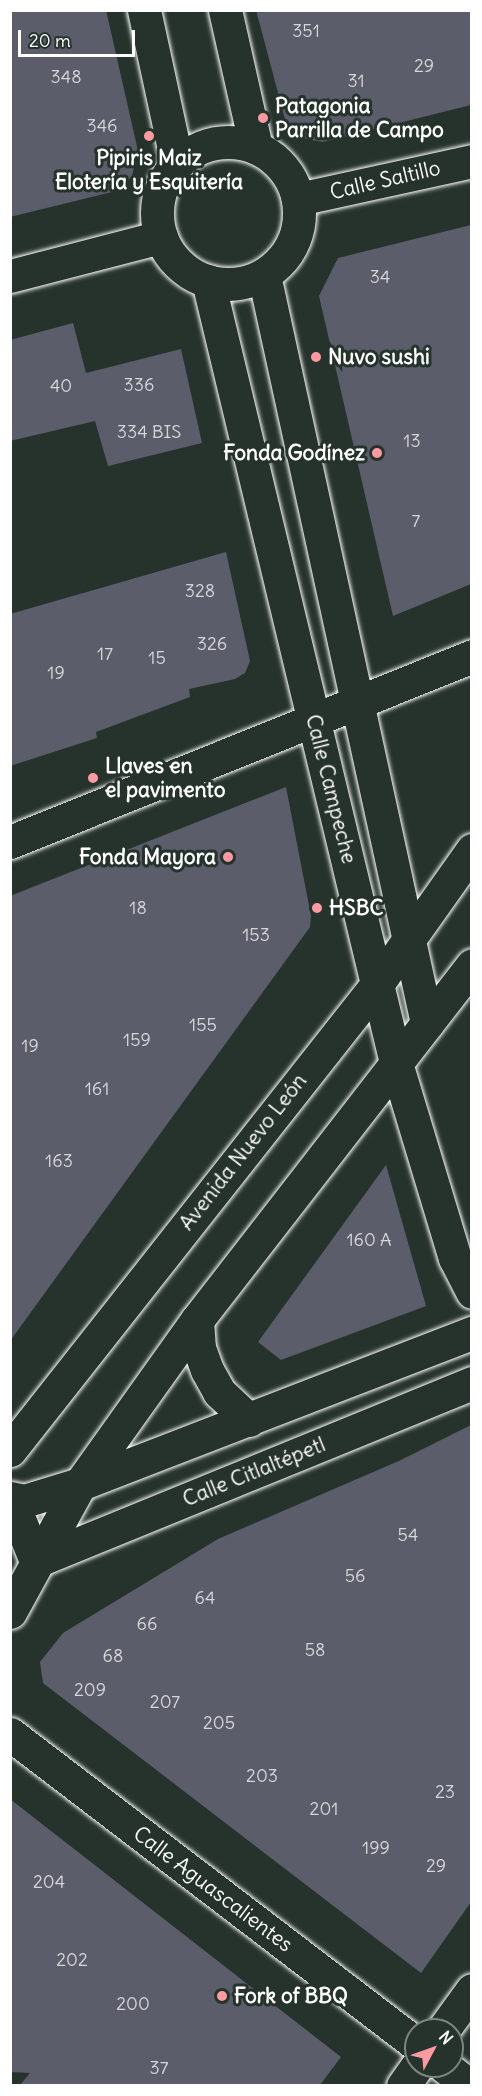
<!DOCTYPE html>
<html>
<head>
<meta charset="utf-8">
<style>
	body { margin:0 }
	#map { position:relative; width:482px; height:2096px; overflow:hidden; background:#26332d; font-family:Delius,sans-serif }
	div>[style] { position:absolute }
	.building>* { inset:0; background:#5c5d6a }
	.roads { filter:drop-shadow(0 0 2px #fff) drop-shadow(0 0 2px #fff) }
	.street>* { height:33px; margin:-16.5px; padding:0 16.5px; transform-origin:16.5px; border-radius:16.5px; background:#26332d }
	.street>.ring { margin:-16.5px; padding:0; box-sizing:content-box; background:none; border:33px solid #26332d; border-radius:50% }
	.secondary>* { height:33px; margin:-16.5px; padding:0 16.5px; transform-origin:16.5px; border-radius:16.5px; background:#26332d }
	.dots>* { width:16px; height:16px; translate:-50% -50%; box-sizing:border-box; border:3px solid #26332d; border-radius:50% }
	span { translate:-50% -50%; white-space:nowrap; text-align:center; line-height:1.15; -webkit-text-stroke:6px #26332d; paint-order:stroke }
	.number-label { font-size:18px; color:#d6d6da }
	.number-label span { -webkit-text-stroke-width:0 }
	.poi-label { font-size:21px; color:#fff; font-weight:700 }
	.left { translate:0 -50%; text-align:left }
	.right { translate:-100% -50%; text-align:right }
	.street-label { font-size:21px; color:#fff }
	.frame { position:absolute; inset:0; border:12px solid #fff; pointer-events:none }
	.north { position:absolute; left:404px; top:2018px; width:60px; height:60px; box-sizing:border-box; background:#26332d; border:2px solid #7d8581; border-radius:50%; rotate:49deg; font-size:16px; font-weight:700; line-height:24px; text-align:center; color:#fff }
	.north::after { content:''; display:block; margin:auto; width:21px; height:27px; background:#ff9aa2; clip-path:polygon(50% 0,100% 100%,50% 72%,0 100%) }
	.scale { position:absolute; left:18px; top:30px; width:117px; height:27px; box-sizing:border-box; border:3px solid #fff; border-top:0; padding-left:8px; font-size:18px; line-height:21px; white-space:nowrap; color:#fff; -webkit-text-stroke:4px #26332d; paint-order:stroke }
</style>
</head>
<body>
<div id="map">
	<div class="building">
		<i style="clip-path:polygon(10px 10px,106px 10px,138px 151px,132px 176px,120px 190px,10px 217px)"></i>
		<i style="clip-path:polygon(256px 10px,471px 10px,471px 105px,323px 142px,301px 138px,286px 123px)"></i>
		<i style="clip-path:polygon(471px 225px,471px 584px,393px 616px,319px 296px,338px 258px)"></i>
		<i style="clip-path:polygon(73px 323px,86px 373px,181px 349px,202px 443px,108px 466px,95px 421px,10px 441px,10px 340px)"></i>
		<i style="clip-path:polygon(226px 552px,250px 661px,245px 673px,235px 679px,189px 689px,190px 697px,96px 732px,97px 738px,10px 766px,10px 614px)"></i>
		<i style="clip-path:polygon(286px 787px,311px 916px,310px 927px,10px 1341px,10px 896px)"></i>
		<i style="clip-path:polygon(386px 1165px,426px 1306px,281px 1360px,258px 1342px)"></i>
		<i style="clip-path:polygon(471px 1425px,471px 1902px,421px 1973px,43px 1683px,40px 1662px,63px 1633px,218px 1539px,401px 1460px)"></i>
		<i style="clip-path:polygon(10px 1799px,341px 2057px,320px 2085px,20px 2085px,30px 2073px,10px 2072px)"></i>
	</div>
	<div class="roads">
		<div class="street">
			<i style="left:144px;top:10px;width:157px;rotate:77.8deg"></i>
			<i style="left:225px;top:10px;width:141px;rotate:77.3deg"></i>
			<i class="ring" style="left:157px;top:142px;width:109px;height:109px"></i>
			<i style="left:298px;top:199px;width:178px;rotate:-12.3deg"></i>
			<i style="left:264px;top:275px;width:766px;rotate:77.71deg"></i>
			<i style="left:10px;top:276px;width:156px;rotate:-14.5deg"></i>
			<i style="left:208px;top:281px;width:804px;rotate:76.48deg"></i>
			<i style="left:396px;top:1063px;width:204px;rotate:73.2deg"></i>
			<i style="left:455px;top:1258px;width:38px;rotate:63deg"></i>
			<i style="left:10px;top:842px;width:498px;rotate:-21.9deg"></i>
			<i style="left:10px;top:1498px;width:14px;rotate:12deg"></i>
			<i style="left:24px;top:1501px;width:59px;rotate:-16.9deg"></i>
			<i style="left:80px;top:1484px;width:420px;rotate:-21.1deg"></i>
			<i style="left:10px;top:1512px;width:11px;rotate:38deg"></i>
			<i style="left:19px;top:1519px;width:45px;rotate:68deg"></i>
			<i style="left:36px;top:1561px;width:471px;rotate:-22.2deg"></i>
			<i style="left:10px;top:1734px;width:511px;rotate:37.36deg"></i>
			<i style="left:443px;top:2030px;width:49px;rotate:-54.1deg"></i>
			<i style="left:444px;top:2066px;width:33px;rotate:38deg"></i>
			<i style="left:403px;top:2086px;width:24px;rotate:-55deg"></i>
		</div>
		<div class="secondary">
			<i style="left:197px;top:1320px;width:28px;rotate:86deg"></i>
			<i style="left:199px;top:1348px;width:23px;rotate:70deg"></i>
			<i style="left:207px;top:1370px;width:25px;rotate:61deg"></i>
			<i style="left:219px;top:1392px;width:41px;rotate:43deg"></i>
			<i style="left:10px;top:1450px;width:595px;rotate:-51.76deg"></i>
			<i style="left:378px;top:983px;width:163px;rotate:-54.7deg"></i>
			<i style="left:10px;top:1612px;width:146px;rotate:-61.3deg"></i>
			<i style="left:80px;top:1484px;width:201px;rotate:-54.5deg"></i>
			<i style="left:197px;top:1320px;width:449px;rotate:-52.2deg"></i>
		</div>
	</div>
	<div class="dots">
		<i style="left:263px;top:118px;background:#ff9aa2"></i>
		<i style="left:149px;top:136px;background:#ff9aa2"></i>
		<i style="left:316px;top:357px;background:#ff9aa2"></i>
		<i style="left:377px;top:453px;background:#ff9aa2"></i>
		<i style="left:93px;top:778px;background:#ff9aa2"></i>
		<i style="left:228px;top:857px;background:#ff9aa2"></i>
		<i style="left:317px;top:908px;background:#ff9aa2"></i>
		<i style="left:222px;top:1996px;background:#ff9aa2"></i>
	</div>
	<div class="number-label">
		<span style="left:306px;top:31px">351</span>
		<span style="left:424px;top:66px">29</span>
		<span style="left:66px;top:77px">348</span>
		<span style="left:356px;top:81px">31</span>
		<span style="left:102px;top:126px">346</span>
		<span style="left:380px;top:277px">34</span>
		<span style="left:139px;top:385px">336</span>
		<span style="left:61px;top:386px">40</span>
		<span style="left:149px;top:432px">334 BIS</span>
		<span style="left:412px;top:441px">13</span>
		<span style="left:416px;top:521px">7</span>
		<span style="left:200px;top:591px">328</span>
		<span style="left:212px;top:644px">326</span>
		<span style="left:105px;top:654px">17</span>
		<span style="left:157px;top:658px">15</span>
		<span style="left:56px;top:673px">19</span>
		<span style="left:138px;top:908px">18</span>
		<span style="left:256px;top:935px">153</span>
		<span style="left:203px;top:1025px">155</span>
		<span style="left:137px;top:1040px">159</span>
		<span style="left:30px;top:1046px">19</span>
		<span style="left:97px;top:1089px">161</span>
		<span style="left:59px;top:1161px">163</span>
		<span style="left:369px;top:1240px">160 A</span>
		<span style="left:408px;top:1535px">54</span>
		<span style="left:355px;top:1576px">56</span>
		<span style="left:205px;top:1598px">64</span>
		<span style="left:147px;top:1624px">66</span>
		<span style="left:315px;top:1650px">58</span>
		<span style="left:113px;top:1656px">68</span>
		<span style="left:90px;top:1690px">209</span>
		<span style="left:165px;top:1702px">207</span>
		<span style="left:219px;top:1723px">205</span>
		<span style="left:262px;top:1776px">203</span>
		<span style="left:445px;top:1792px">23</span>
		<span style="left:324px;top:1809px">201</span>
		<span style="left:376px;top:1848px">199</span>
		<span style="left:436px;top:1866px">29</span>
		<span style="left:49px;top:1882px">204</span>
		<span style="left:72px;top:1960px">202</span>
		<span style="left:133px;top:2004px">200</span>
		<span style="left:159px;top:2068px">37</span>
	</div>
	<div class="poi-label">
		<span class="left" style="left:275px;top:118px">Patagonia<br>Parrilla de Campo</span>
		<span style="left:149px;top:170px">Pipiris Maiz<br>Elotería y Esquitería</span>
		<span class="left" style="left:328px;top:357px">Nuvo sushi</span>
		<span class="right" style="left:365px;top:453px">Fonda Godínez</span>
		<span class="left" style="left:105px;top:778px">Llaves en<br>el pavimento</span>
		<span class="right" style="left:216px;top:857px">Fonda Mayora</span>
		<span class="left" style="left:329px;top:908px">HSBC</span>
		<span class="left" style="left:234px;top:1996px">Fork of BBQ</span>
	</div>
	<div class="street-label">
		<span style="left:385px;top:180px;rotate:-13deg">Calle Saltillo</span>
		<span style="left:331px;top:789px;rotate:76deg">Calle Campeche</span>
		<span style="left:243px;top:1152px;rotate:-52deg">Avenida Nuevo León</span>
		<span style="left:254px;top:1472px;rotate:-22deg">Calle Citlaltépetl</span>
		<span style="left:213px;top:1889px;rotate:37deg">Calle Aguascalientes</span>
	</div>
	<div class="frame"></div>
	<div class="north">N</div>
	<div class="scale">20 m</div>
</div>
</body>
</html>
